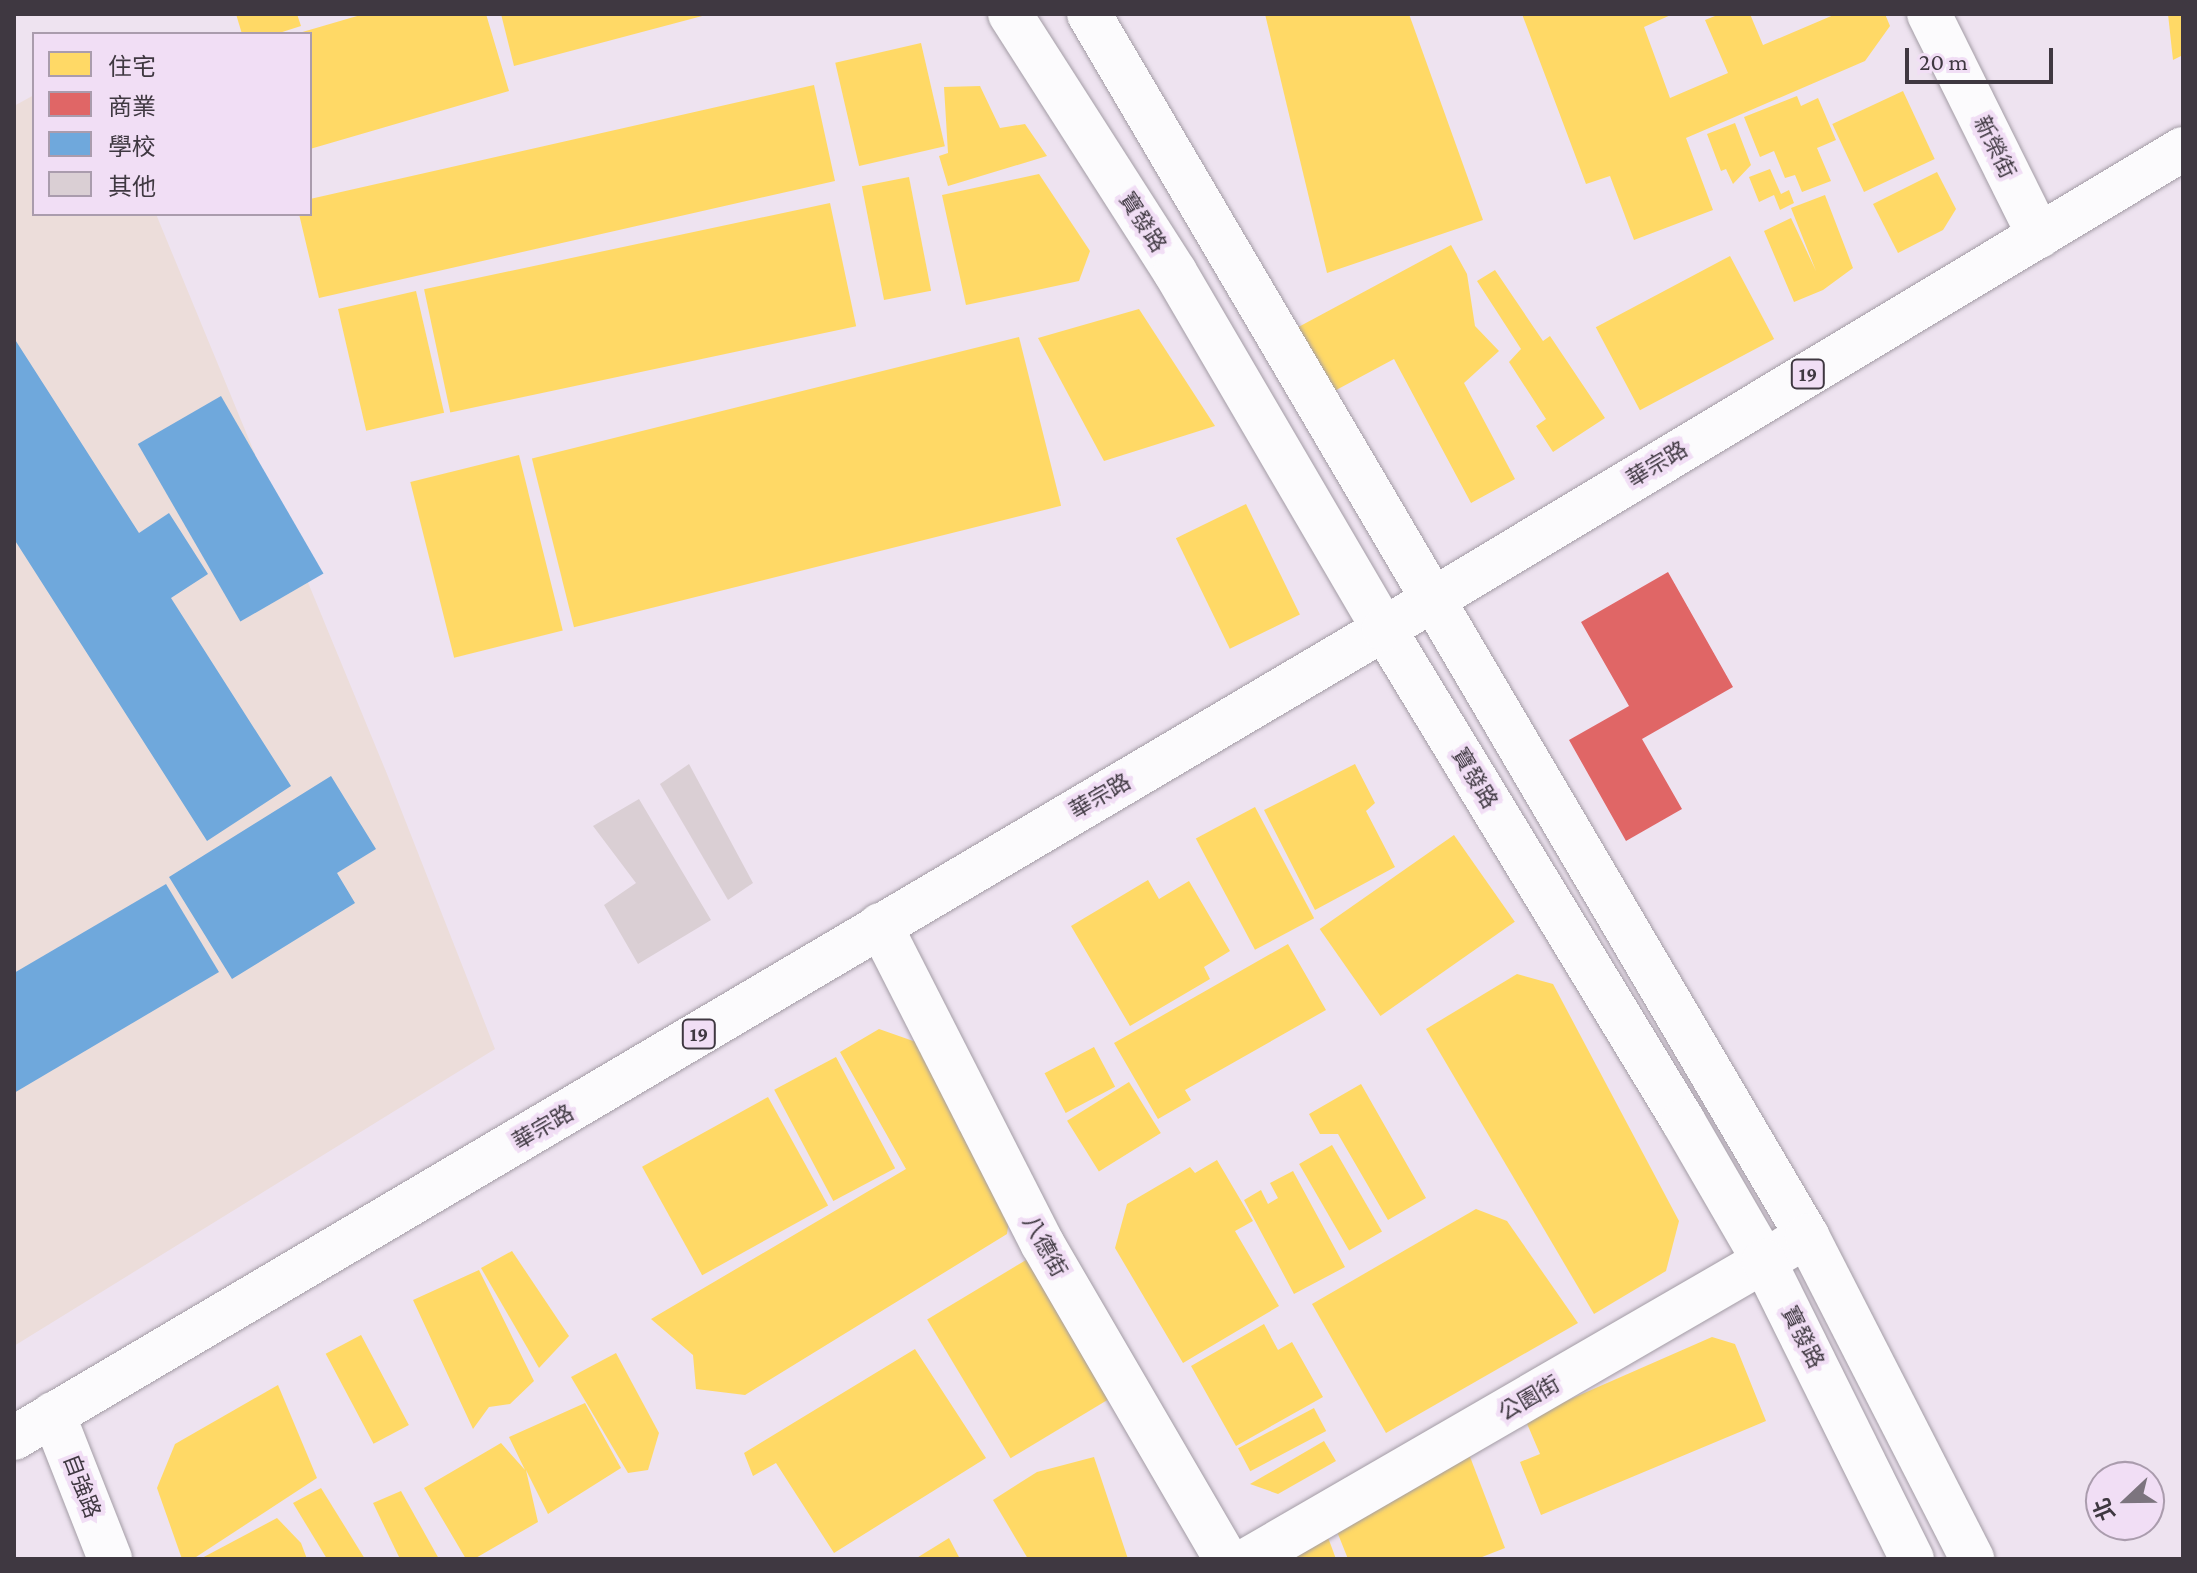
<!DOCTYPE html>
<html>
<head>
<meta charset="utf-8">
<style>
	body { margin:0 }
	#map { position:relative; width:2197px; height:1573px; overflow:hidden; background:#eee3f0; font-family:"Crimson Pro","Noto Sans TC",serif }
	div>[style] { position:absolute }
	.education>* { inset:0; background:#ecddda }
	.homes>* { inset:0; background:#ffd966; transform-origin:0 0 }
	.shops>* { inset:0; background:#e06666 }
	.schools>* { inset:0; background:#6fa8dc; transform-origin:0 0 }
	.building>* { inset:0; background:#dacfd4 }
	.roads { filter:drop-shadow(0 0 2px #a39ca5) drop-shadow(0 0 2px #a39ca5) }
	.minor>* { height:44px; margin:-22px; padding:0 22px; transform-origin:22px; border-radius:22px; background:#fcfbfd }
	.major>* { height:44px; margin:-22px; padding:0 22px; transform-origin:22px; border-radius:22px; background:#fcfbfd }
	span { translate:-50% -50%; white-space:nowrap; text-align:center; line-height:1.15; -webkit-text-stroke:8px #f1def5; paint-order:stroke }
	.shield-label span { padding:2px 6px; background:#f1def5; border:2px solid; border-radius:6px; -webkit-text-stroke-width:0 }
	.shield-label { font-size:20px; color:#3f3841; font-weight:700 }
	.street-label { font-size:22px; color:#3f3841 }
	.frame { position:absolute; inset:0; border:16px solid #3f3841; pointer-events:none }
	.legend { position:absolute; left:32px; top:32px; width:280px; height:184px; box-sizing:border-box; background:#f1def5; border:2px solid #aa9cad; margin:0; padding:10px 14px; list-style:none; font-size:24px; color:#3f3841 }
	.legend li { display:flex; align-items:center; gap:16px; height:40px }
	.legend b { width:40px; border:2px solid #aa9cad }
	.north { position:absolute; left:2085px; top:1461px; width:80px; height:80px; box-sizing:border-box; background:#f1def5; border:2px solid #aa9cad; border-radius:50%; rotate:248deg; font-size:22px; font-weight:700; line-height:32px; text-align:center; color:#3f3841 }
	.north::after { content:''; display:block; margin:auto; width:28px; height:36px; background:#7c747e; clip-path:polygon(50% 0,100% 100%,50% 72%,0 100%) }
	.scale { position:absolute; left:1905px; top:48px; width:148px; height:36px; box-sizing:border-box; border:4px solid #3f3841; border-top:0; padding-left:10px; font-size:24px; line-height:28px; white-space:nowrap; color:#3f3841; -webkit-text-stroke:6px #f1def5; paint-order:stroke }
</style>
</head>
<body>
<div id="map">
	<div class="education">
		<i style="clip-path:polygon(34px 95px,34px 214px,156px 214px,387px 774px,495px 1049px,14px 1346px,14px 106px)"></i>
	</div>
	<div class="homes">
		<i style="clip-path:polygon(236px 14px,297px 14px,301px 26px,276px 34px,242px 34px)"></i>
		<i style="clip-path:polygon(364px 14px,486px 14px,509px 91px,310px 149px,310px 34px,299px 33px)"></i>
		<i style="clip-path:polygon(501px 14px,706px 14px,706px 15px,514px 66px)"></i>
		<i style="clip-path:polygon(1265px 14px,1409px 14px,1483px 220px,1327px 273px)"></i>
		<i style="clip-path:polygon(1522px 14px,1673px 14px,1644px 27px,1670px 98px,1728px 73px,1705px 20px,1720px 14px,1750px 14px,1763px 45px,1836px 14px,1885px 14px,1890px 26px,1865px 61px,1686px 138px,1713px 210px,1634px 240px,1610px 176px,1586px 184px)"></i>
		<i style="clip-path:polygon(2168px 14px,2183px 14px,2183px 55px,2173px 60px)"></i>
		<i style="left:921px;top:43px;width:106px;height:88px;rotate:77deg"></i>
		<i style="clip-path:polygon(814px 85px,835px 181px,319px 298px,299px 214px,310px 214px,310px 199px)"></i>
		<i style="clip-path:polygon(980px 86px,1000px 128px,1025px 124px,1047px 156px,948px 186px,939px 156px,948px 153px,944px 87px)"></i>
		<i style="left:1903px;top:91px;width:75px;height:78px;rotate:65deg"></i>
		<i style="clip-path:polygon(1797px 96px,1801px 106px,1818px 98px,1836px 140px,1817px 148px,1831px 181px,1802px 192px,1795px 175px,1785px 178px,1774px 151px,1760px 157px,1744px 117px)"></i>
		<i style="clip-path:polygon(1735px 123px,1751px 165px,1733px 184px,1726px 169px,1721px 171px,1707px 134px)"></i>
		<i style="clip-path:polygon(1770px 169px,1781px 194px,1789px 190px,1794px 203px,1780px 210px,1774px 195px,1759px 202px,1749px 177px)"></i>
		<i style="clip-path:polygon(1937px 172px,1956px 209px,1943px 230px,1898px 253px,1873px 204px)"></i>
		<i style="clip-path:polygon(1039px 174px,1090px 251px,1079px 281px,966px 305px,942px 195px)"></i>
		<i style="left:909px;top:177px;width:116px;height:48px;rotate:79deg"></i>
		<i style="clip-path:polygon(1825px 195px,1853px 268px,1823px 290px,1794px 302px,1764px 231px,1791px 218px,1816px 271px,1791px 208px)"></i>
		<i style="left:830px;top:203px;width:126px;height:415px;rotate:78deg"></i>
		<i style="clip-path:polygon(1451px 245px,1467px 274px,1475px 326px,1499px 351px,1464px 383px,1515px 479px,1471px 503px,1394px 359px,1325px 396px,1291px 331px)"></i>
		<i style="left:1730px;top:256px;width:94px;height:152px;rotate:62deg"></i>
		<i style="clip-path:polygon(1495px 270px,1543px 341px,1550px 336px,1605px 418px,1553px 452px,1536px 426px,1546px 419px,1509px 362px,1521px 349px,1477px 281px)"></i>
		<i style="left:416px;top:291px;width:125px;height:80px;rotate:77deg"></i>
		<i style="clip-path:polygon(1139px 309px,1215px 426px,1104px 461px,1038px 338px)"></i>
		<i style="left:1019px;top:337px;width:174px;height:502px;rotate:76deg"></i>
		<i style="left:519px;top:455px;width:181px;height:112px;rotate:76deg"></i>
		<i style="left:1246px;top:504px;width:123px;height:78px;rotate:64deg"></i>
		<i style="clip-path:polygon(1355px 764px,1375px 803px,1366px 811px,1395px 867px,1315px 910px,1264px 810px)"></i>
		<i style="left:1255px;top:807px;width:126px;height:67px;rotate:62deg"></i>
		<i style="left:1454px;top:835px;width:106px;height:164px;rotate:55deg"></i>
		<i style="clip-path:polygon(1148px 880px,1159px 899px,1189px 881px,1230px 951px,1204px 967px,1210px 979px,1130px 1026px,1071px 926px)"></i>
		<i style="clip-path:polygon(1288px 944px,1326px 1010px,1185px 1090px,1191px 1100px,1158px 1119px,1114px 1043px)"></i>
		<i style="clip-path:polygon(1517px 974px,1553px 984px,1679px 1221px,1666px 1271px,1594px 1314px,1426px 1029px)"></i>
		<i style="clip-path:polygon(879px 1029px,916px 1042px,947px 1099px,959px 1131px,972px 1126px,1012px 1200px,1007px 1234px,745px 1395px,696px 1389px,693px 1355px,651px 1319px,906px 1169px,840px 1052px)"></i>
		<i style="left:1094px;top:1047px;width:45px;height:56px;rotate:62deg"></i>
		<i style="left:836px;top:1057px;width:126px;height:70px;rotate:62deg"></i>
		<i style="left:1129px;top:1082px;width:60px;height:73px;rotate:58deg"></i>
		<i style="clip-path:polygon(1361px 1084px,1426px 1198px,1388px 1220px,1338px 1134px,1320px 1134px,1309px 1114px)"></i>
		<i style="left:768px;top:1097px;width:124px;height:144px;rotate:61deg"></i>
		<i style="left:1332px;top:1145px;width:100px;height:38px;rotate:60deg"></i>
		<i style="clip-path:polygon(1217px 1160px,1253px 1221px,1235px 1231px,1279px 1306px,1183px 1363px,1115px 1248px,1127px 1204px,1190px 1167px,1195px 1173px)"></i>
		<i style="clip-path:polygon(1293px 1171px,1345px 1267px,1294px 1294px,1244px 1200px,1261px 1190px,1268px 1204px,1278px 1198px,1270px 1183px)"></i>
		<i style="clip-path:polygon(1476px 1209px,1507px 1221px,1578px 1323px,1386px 1433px,1312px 1304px)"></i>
		<i style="clip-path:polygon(512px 1251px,569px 1336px,539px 1368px,481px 1268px)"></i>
		<i style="left:1036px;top:1254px;width:162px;height:127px;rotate:59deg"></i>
		<i style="clip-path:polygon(479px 1270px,534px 1381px,510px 1404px,489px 1407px,473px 1429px,413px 1300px)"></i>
		<i style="clip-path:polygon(1264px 1324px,1278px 1350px,1292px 1342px,1323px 1397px,1236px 1446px,1191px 1366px)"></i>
		<i style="left:361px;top:1335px;width:102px;height:40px;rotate:62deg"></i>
		<i style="clip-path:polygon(1712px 1337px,1735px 1344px,1766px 1421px,1541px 1515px,1520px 1462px,1540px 1454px,1525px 1419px)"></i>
		<i style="clip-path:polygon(915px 1349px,986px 1458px,834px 1553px,776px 1463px,753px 1476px,744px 1453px)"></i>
		<i style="clip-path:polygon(616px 1353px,659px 1433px,648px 1470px,628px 1473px,571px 1377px)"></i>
		<i style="clip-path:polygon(278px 1385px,317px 1478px,193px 1559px,182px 1559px,157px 1488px,175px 1444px)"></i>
		<i style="clip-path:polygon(585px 1403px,621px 1468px,548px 1514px,526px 1470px,538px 1522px,474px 1559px,466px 1559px,424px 1488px,501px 1443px,525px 1470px,509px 1437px)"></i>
		<i style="left:1314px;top:1408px;width:26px;height:86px;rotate:62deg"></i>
		<i style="clip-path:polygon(1324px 1441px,1336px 1461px,1278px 1494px,1250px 1484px)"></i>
		<i style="clip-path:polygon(1467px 1449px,1505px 1548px,1477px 1559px,1348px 1559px,1326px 1504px)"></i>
		<i style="clip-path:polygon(1094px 1457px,1128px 1559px,1028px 1559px,993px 1500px,1037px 1472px)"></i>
		<i style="clip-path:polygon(321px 1488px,365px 1559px,327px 1559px,293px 1503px)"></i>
		<i style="clip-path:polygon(401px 1491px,439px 1559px,400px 1559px,373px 1503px)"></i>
		<i style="clip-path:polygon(277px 1518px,301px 1543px,307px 1559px,200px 1559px)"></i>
		<i style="clip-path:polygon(1326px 1532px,1336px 1559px,1291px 1559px)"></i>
		<i style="clip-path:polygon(949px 1538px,960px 1559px,915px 1559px)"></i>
	</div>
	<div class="shops">
		<i style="clip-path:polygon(1668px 572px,1733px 687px,1642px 739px,1682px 809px,1626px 841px,1569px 740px,1629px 706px,1581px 622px)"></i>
	</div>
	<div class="schools">
		<i style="clip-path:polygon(14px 338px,139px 533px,169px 513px,208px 574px,171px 598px,291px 786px,207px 841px,14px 539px)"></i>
		<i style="left:221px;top:396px;width:205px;height:96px;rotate:60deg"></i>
		<i style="clip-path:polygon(331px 776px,376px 849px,337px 873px,355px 903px,232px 979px,169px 877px)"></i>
		<i style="clip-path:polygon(166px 884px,219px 972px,14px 1093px,14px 973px)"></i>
	</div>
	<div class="building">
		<i style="clip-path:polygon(689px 764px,753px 883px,728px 900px,660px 784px)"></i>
		<i style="clip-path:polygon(639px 799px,711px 920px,638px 964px,604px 905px,636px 883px,593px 826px)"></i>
	</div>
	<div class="roads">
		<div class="minor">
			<i style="left:1929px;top:14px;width:248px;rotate:63.6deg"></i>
			<i style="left:880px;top:925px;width:357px;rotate:63deg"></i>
			<i style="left:1042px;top:1243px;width:366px;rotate:59.8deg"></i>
			<i style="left:53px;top:1414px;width:156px;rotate:68.5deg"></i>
			<i style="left:1249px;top:1559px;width:645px;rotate:-30.06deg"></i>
		</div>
		<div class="major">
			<i style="left:1010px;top:14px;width:306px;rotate:57.4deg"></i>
			<i style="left:1175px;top:272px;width:414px;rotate:59.7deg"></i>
			<i style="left:1384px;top:629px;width:576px;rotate:58.71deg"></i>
			<i style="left:1683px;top:1121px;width:162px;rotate:59.9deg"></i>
			<i style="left:1764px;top:1261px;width:333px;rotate:63.6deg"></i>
			<i style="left:1089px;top:14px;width:1417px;rotate:59.56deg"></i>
			<i style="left:1807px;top:1236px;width:363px;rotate:62.9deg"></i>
			<i style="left:14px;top:1438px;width:1591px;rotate:-30.56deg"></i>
			<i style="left:1384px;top:629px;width:932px;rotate:-31deg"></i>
		</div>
	</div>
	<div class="shield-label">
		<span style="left:1808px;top:374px">19</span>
		<span style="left:699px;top:1034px">19</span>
	</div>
	<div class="street-label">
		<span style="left:1995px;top:147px;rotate:64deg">新榮街</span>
		<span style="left:1143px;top:222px;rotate:57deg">寶發路</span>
		<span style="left:1657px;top:464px;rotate:-31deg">華宗路</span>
		<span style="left:1475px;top:778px;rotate:59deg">寶發路</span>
		<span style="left:1100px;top:796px;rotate:-30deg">華宗路</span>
		<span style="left:543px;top:1127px;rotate:-30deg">華宗路</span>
		<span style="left:1045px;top:1246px;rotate:61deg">八德街</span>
		<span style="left:1803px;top:1337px;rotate:63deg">寶發路</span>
		<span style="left:1529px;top:1398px;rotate:-30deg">公園街</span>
		<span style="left:82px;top:1486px;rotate:69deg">自強路</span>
	</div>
	<div class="frame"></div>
	<ul class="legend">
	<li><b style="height:22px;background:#ffd966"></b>住宅</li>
	<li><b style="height:22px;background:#e06666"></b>商業</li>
	<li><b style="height:22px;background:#6fa8dc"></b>學校</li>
	<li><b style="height:22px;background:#dacfd4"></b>其他</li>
	</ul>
	<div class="north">北</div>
	<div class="scale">20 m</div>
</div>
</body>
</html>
